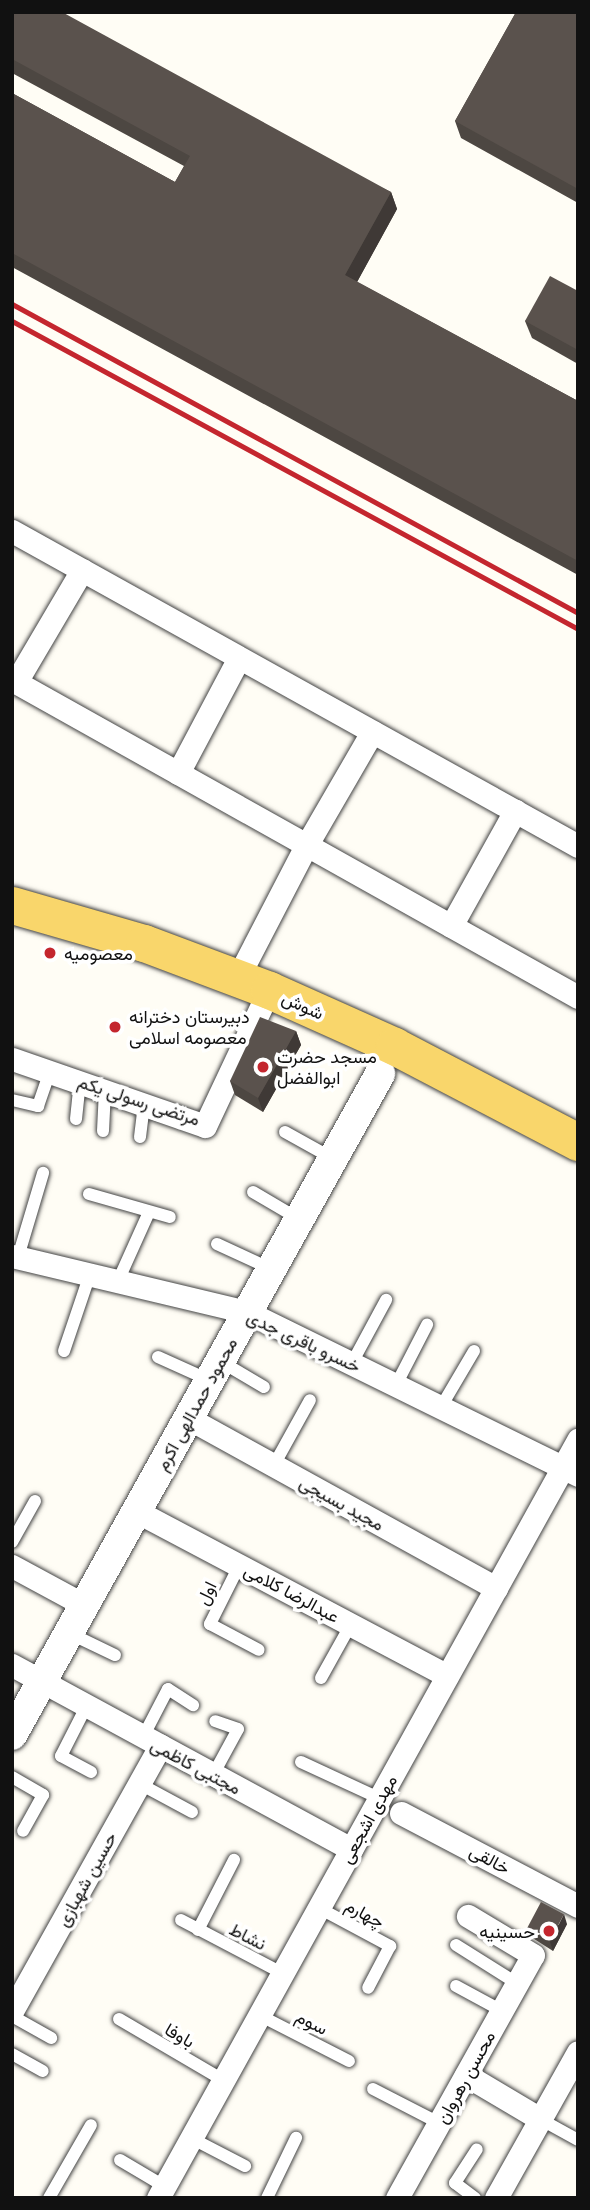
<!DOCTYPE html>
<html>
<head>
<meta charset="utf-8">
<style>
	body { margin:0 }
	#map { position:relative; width:590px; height:2210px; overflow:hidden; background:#fffdf5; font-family:"Playfair Display",Vazirmatn,serif }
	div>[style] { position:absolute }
	.roads { filter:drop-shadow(0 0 2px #444) drop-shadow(0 0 2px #444) }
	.service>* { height:12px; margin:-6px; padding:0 6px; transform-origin:6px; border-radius:6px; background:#fff }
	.minor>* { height:23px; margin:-11.5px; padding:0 11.5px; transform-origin:11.5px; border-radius:11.5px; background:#fff }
	.tertiary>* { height:30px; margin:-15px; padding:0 15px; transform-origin:15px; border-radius:15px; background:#fff }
	.primary>* { height:37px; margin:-18.5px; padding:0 18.5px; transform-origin:18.5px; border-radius:18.5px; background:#f9d66b }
	.rail>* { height:5px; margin:-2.5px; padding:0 2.5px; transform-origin:2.5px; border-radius:2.5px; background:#c4262e }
	.wall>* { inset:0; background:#4d4742 }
	.shaded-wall>* { inset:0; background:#3f3936 }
	.building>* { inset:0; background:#5a524d; transform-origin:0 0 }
	.dots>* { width:19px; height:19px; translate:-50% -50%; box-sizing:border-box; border:4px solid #fff; border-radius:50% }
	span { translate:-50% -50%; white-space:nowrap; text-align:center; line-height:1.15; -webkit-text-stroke:7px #fff; paint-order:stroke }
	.poi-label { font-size:18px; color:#111 }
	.left { translate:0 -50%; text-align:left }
	.right { translate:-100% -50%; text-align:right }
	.street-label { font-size:18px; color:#111 }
	.frame { position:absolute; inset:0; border:14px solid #111; pointer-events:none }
</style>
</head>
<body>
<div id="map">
	<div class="roads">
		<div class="service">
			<i style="left:12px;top:1100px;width:27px;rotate:13deg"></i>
			<i style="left:38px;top:1106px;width:36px;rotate:-71deg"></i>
			<i style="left:76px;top:1119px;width:37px;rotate:-84deg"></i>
			<i style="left:103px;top:1131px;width:41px;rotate:-87.2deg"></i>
			<i style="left:285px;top:1132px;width:54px;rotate:29deg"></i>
			<i style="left:140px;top:1137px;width:33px;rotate:-83deg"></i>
			<i style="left:253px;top:1192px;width:53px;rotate:30.4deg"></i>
			<i style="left:89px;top:1194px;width:84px;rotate:15.9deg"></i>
			<i style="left:217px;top:1244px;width:60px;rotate:24.8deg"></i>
			<i style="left:18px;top:1257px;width:88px;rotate:-73.4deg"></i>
			<i style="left:118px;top:1281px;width:76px;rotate:-65.8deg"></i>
			<i style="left:64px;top:1351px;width:81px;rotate:-71.3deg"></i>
			<i style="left:158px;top:1357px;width:56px;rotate:24.3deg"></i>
			<i style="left:220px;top:1361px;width:51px;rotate:30.6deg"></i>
			<i style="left:352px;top:1363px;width:72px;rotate:-61.6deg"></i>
			<i style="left:396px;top:1385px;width:68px;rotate:-62.7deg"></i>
			<i style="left:441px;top:1407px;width:65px;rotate:-59.5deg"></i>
			<i style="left:274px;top:1465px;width:74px;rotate:-61deg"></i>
			<i style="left:12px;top:1542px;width:47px;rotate:-60.7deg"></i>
			<i style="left:239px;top:1566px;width:65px;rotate:116.6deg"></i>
			<i style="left:210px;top:1624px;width:55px;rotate:28deg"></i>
			<i style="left:69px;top:1633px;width:51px;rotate:25.6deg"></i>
			<i style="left:321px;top:1678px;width:62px;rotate:-60.9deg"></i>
			<i style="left:86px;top:1707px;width:55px;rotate:117deg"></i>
			<i style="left:61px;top:1756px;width:34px;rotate:28deg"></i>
			<i style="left:143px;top:1737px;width:54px;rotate:-62.5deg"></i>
			<i style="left:168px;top:1689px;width:30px;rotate:33deg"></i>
			<i style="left:301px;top:1762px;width:86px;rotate:24.8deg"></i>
			<i style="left:213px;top:1775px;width:52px;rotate:-61.5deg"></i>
			<i style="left:238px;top:1729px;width:24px;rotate:-161deg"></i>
			<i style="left:12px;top:1777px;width:36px;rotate:30deg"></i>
			<i style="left:43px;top:1795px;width:41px;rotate:119.1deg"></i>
			<i style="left:140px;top:1784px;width:59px;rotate:28.3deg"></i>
			<i style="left:319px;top:1908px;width:81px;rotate:28.2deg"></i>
			<i style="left:390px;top:1946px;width:47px;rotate:117.6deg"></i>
			<i style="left:181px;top:1920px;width:114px;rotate:27.7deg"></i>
			<i style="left:198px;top:1930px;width:79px;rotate:-62.8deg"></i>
			<i style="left:456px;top:1945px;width:73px;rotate:32.2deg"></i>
			<i style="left:456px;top:1986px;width:52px;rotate:28.5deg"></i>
			<i style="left:259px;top:2015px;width:101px;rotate:27.1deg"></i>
			<i style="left:12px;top:2016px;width:45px;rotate:29.4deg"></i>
			<i style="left:119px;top:2019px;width:121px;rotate:30.4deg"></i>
			<i style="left:12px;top:2054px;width:35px;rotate:29deg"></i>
			<i style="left:373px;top:2089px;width:74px;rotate:27.3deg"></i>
			<i style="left:540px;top:2119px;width:43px;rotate:28.9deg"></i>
			<i style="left:191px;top:2138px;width:61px;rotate:27.4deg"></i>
			<i style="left:120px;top:2160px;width:51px;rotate:30.6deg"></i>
			<i style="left:49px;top:2198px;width:84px;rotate:-60.1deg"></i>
			<i style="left:267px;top:2198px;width:67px;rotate:-64.2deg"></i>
			<i style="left:475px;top:2198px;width:25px;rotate:-143deg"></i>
			<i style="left:455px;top:2183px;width:40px;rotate:-57.1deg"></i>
		</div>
		<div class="minor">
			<i style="left:12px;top:531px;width:648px;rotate:29.1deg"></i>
			<i style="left:12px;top:680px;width:649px;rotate:29.25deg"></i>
			<i style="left:16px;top:682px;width:130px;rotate:-59.5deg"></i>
			<i style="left:178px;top:773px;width:130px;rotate:-62.1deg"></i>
			<i style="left:451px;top:926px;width:132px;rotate:-60.9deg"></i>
			<i style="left:238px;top:977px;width:148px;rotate:-62.6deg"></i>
			<i style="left:306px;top:846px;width:132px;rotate:-59.9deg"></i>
			<i style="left:12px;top:1059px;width:204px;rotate:19.1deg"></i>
			<i style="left:205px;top:1126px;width:150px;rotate:-64.8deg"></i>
			<i style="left:12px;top:1256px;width:242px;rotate:13.4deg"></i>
			<i style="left:247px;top:1312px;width:369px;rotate:26.2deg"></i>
			<i style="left:188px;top:1418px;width:352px;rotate:28.9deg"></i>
			<i style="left:136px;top:1511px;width:352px;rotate:27.9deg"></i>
			<i style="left:12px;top:1566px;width:82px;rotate:28.4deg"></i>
			<i style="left:12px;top:1665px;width:386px;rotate:28.5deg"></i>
			<i style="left:401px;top:1813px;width:200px;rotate:27.7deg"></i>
			<i style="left:12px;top:2011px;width:304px;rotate:-60.8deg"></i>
			<i style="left:466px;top:2075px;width:86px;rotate:30.7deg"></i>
			<i style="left:158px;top:2198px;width:867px;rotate:-61.01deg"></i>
			<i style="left:397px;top:2198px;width:278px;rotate:-60.8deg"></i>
			<i style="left:533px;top:1955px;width:76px;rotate:-149deg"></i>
			<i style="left:496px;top:2198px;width:167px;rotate:-60.7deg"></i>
		</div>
		<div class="tertiary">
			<i style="left:12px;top:1735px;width:757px;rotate:-60.89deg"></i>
		</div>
		<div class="primary">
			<i style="left:12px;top:905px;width:137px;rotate:16.1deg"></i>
			<i style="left:144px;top:943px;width:134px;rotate:20.6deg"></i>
			<i style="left:269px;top:990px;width:137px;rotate:24.1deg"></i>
			<i style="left:394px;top:1046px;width:208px;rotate:27.6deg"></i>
		</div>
	</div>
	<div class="rail">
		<i style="left:12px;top:304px;width:645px;rotate:28.63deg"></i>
		<i style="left:12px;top:321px;width:644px;rotate:28.55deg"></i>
	</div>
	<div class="wall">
		<i style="clip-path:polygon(12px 12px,391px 192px,397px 209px,357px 282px,578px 401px,578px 575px,12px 267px,12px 93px,175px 182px,184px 166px,12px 73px)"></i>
		<i style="clip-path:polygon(512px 12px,578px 12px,578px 203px,461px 138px,455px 121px,515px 14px)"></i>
		<i style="clip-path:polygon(578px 291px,578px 364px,532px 338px,525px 321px)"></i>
		<i style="clip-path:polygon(296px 1031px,301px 1045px,263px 1112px,235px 1095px,230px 1081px)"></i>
		<i style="clip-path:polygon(567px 1924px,553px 1951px,531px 1937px,527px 1928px)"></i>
	</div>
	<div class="shaded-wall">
		<i style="clip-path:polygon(391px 192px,397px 209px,351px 293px,345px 275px)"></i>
		<i style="clip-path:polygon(296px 1031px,301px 1045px,263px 1112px,258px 1098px)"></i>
		<i style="clip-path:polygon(564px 1914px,567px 1924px,553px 1951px,550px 1942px)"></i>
	</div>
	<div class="building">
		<i style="clip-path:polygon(12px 12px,62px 12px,391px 192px,345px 275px,578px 401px,578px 561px,12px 253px,12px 93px,175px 182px,190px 156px,12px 59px)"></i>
		<i style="clip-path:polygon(516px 12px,578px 12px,578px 189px,455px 121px)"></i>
		<i style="clip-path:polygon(550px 276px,578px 291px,578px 350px,525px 321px)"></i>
		<i style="clip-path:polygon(260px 1017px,296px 1031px,258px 1098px,230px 1081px)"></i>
		<i style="left:541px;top:1902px;width:26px;height:30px;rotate:28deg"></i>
	</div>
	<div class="dots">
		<i style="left:50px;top:953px;background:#c4262e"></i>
		<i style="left:115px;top:1027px;background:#c4262e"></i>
		<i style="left:263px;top:1067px;background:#c4262e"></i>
		<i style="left:549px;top:1931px;background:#c4262e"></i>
	</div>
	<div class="poi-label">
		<span class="left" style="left:64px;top:953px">معصومیه</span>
		<span class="left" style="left:129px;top:1027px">دبیرستان دخترانه<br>معصومه اسلامی</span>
		<span class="left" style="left:277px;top:1067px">مسجد حضرت<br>ابوالفضل</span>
		<span class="right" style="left:535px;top:1931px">حسینیه</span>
	</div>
	<div class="street-label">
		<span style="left:303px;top:1005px;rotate:24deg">شوش</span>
		<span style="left:139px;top:1100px;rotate:18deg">مرتضی رسولی یکم</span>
		<span style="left:304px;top:1341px;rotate:25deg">خسرو باقری جدی</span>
		<span style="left:196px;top:1404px;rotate:-61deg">محمود حمدالهی اکرم</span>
		<span style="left:342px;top:1503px;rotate:29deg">مجید بسیجی</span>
		<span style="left:206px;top:1593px;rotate:-64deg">اول</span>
		<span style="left:292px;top:1593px;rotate:28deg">عبدالرضا کلامی</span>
		<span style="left:196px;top:1766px;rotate:28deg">مجتبی کاظمی</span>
		<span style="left:368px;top:1819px;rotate:-61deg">مهدی اشجعی</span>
		<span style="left:490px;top:1859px;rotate:28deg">خالقی</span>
		<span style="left:86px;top:1879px;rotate:-61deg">حسین شهبازی</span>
		<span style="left:365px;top:1913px;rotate:28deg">چهارم</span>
		<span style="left:248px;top:1936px;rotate:27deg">نشاط</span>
		<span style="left:312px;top:2022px;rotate:27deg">سوم</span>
		<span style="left:180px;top:2035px;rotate:30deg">باوفا</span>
		<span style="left:465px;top:2077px;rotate:-61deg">محسن رهروان</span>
	</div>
	<div class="frame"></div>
</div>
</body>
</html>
